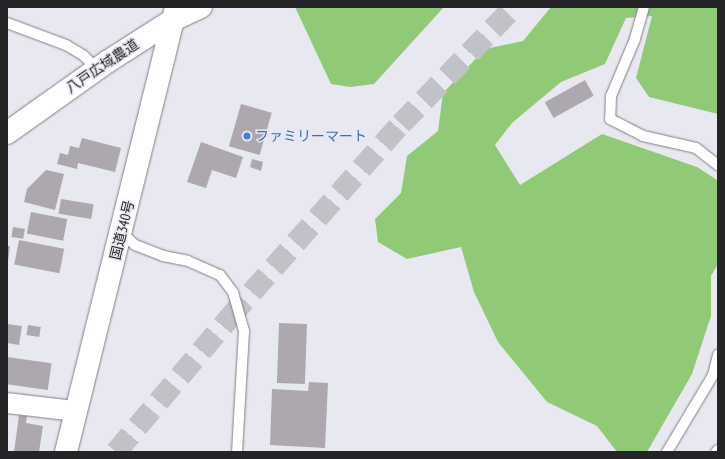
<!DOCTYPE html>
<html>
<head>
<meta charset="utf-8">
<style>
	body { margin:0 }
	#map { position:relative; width:725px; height:459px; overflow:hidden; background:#e8e9f0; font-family:"PT Sans Narrow","Noto Sans JP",sans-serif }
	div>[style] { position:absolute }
	.forest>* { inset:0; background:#91ca76 }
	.building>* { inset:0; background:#ada8ad; transform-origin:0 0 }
	.motorway-tunnel>* { height:22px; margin-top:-11px; transform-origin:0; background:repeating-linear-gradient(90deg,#c1c2c8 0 22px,transparent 0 33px) }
	.roads { filter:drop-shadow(0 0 1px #808086) drop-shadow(0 0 1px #808086) }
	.service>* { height:10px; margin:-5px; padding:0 5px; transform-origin:5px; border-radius:5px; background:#fff }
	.minor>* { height:20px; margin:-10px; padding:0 10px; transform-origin:10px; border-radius:10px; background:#fff }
	.tertiary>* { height:22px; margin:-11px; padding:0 11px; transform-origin:11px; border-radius:11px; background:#fff }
	.trunk>* { height:22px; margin:-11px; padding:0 11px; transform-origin:11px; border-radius:11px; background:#fff }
	.dots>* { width:11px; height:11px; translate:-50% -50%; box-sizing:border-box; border:2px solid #e8e9f0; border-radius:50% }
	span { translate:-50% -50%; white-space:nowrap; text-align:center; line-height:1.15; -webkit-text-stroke:3px #e8e9f0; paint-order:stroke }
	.street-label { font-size:14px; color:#252527 }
	.shop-label { font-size:14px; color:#366cbe }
	.left { translate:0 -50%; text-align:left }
	.frame { position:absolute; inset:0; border:8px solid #252527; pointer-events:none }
</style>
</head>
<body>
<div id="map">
	<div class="forest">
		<i style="clip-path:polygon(295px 7px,444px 7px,374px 84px,350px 87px,331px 84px)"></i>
		<i style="clip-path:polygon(551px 7px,718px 7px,718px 114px,649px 97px,636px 78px,652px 16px,626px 18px,605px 64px,561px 82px,512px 123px,495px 145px,520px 185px,602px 134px,697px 167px,717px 180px,718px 264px,711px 276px,711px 316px,692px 374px,647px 452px,617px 452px,597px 426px,547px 402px,498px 342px,474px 292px,461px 247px,407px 259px,378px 242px,375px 219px,401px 193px,407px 156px,438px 131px,443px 93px,485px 49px,523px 41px)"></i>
	</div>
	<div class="building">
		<i style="left:585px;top:80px;width:18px;height:46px;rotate:61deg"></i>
		<i style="left:241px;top:104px;width:32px;height:44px;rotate:16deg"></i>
		<i style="clip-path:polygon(82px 138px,121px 148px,115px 172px,78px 163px,77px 169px,57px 164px,60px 153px,68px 155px,70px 146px,79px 148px)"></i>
		<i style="clip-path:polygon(201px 142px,243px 157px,236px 178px,212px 170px,206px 188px,187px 182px)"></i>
		<i style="clip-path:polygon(252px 159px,263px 162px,261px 171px,250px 167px)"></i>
		<i style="clip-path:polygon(46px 170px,64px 174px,55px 210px,24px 202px,27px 189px)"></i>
		<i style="left:61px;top:199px;width:33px;height:15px;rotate:9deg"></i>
		<i style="left:31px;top:212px;width:37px;height:22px;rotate:11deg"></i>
		<i style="left:13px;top:227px;width:12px;height:10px;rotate:9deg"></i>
		<i style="left:19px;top:240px;width:46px;height:25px;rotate:11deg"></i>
		<i style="clip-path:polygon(7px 246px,10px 246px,8px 262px,7px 262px)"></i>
		<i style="left:279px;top:323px;width:28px;height:60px;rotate:2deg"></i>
		<i style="clip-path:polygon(7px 324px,22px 326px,19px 345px,7px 343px)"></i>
		<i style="left:28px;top:325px;width:13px;height:10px;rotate:9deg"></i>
		<i style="left:7px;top:357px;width:45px;height:27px;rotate:8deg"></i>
		<i style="clip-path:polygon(309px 382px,328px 383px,325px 448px,270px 445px,272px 389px,308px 391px)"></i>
		<i style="clip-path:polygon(19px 415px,27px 416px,26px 423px,43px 426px,39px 452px,14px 452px)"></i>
	</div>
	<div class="motorway-tunnel">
		<i style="left:116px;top:452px;width:177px;rotate:-49.8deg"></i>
		<i style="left:230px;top:317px;width:258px;rotate:-48.5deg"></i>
		<i style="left:401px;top:124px;width:163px;rotate:-46deg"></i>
	</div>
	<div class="roads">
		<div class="service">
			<i style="left:644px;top:7px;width:33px;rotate:106deg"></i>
			<i style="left:635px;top:39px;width:62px;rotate:112.8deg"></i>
			<i style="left:611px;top:96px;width:23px;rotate:92deg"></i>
			<i style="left:610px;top:119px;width:37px;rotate:27deg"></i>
			<i style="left:643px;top:136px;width:54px;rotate:12.8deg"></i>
			<i style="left:696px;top:148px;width:28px;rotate:38deg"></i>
			<i style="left:7px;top:23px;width:63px;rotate:20.4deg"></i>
			<i style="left:66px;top:45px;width:21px;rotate:31deg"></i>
			<i style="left:84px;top:56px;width:18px;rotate:45deg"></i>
			<i style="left:121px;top:232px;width:19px;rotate:43deg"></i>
			<i style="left:135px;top:245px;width:30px;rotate:21deg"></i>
			<i style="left:163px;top:256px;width:25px;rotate:11deg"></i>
			<i style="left:188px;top:261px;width:35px;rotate:24deg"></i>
			<i style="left:220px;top:275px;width:21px;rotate:53deg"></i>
			<i style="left:233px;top:292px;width:41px;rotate:74.2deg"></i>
			<i style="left:244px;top:331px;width:121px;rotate:93.3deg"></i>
			<i style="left:667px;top:452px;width:90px;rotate:-59.1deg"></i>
			<i style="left:713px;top:375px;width:21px;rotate:-76deg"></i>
			<i style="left:716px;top:452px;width:3px;rotate:-45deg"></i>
		</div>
		<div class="minor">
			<i style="left:7px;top:403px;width:68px;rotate:6.7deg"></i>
		</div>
		<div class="tertiary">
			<i style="left:7px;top:133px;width:123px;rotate:-35.4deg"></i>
			<i style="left:107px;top:62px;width:78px;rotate:-32.5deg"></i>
			<i style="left:173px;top:20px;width:31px;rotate:-25deg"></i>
		</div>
		<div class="trunk">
			<i style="left:66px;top:452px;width:458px;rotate:-76.1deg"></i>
		</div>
	</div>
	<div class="dots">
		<i style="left:247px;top:136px;background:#3f7fe0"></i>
	</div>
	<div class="street-label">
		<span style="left:102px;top:66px;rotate:-34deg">八戸広域農道</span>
		<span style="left:122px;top:230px;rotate:-76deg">国道340号</span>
	</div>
	<div class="shop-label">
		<span class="left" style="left:255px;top:136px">ファミリーマート</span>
	</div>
	<div class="frame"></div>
</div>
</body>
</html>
